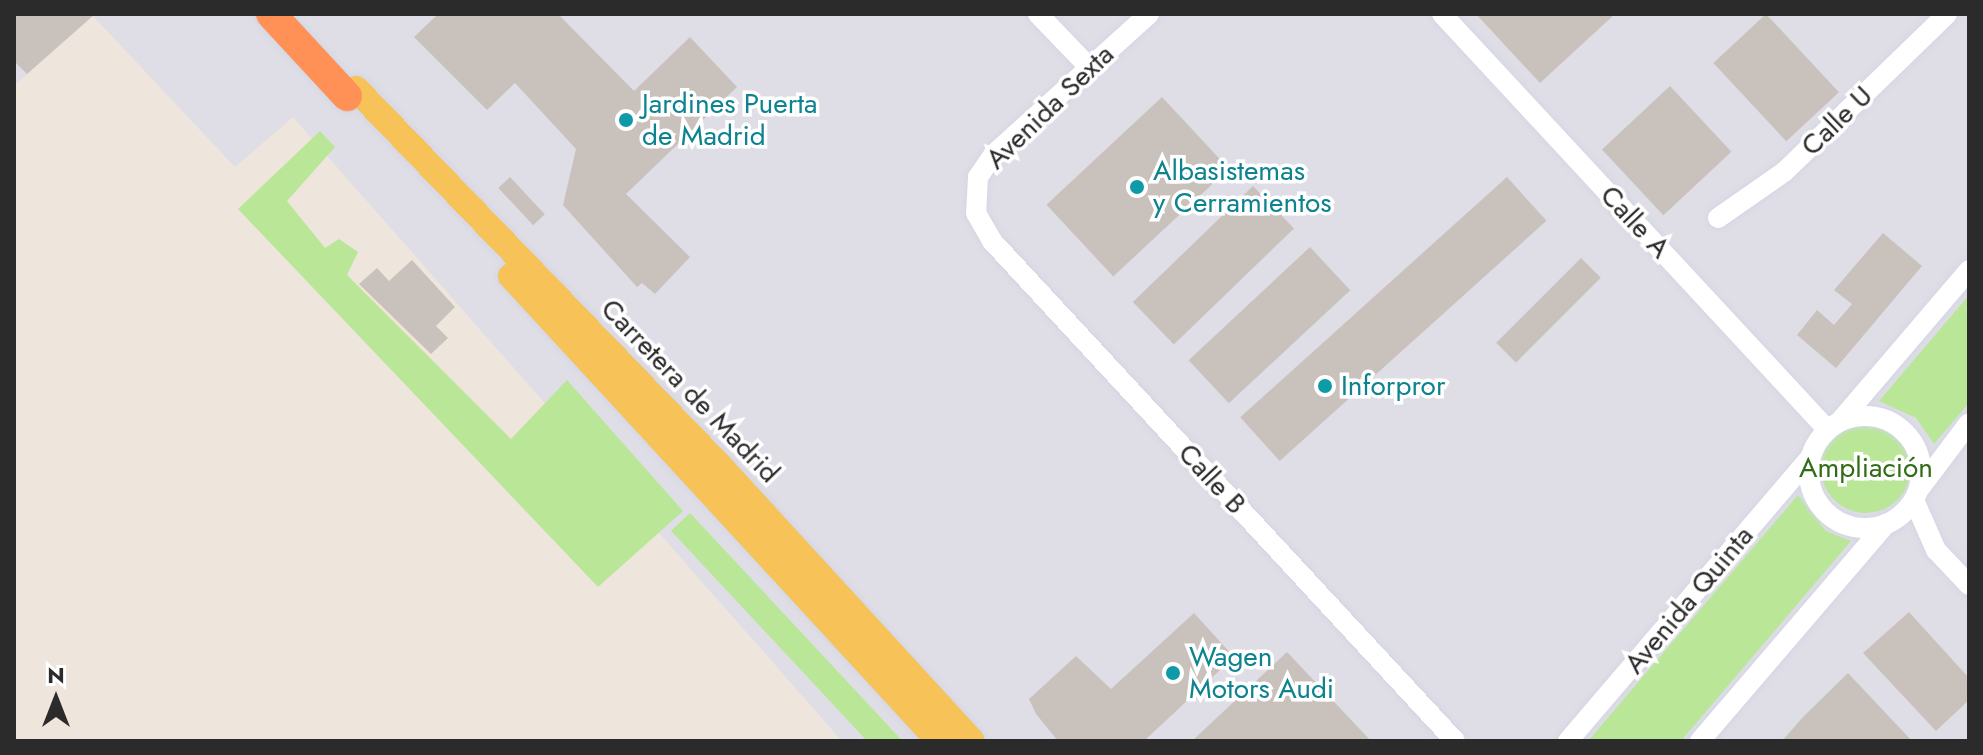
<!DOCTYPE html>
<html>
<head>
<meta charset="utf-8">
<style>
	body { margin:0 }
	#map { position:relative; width:1983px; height:755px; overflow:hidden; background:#eee5dd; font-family:Jost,sans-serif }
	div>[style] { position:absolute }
	.industrial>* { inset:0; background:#dfdde6 }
	.green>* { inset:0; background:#b9e797; transform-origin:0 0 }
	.round { border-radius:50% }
	.building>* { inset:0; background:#c9c2bc; transform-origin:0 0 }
	.roads { filter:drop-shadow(0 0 2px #d2d7e4) drop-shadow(0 0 2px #d2d7e4) }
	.minor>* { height:20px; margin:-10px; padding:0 10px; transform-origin:10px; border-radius:10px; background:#fff }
	.minor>.ring { margin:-10px; padding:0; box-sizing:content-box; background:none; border:20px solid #fff; border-radius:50% }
	.major>* { height:26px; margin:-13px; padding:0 13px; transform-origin:13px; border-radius:13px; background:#f7c358 }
	.highway>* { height:30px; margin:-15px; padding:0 15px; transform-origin:15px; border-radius:15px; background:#ff9056 }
	.dots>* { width:22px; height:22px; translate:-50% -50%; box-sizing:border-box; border:4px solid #fff; border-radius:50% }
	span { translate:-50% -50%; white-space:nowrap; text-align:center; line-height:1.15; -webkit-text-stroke:7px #fff; paint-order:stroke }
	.culture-label { font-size:28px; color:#0d838f }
	.left { translate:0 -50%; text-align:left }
	.street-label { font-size:28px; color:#2b2b2b }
	.park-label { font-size:28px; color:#316c17 }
	.frame { position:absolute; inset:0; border:16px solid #2b2b2b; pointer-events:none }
	.north { position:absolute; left:16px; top:659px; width:80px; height:80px; -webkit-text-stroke:6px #fff; paint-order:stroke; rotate:0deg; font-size:22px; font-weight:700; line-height:32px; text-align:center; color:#2b2b2b }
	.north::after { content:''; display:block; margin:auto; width:28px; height:36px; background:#2b2b2b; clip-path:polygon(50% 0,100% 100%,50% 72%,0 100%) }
</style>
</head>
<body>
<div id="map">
	<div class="industrial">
		<i style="clip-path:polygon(14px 14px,1969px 14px,1969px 741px,842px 741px,293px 117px,235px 167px,93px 16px,14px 86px)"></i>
	</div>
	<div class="green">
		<i style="clip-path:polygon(320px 131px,335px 147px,287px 201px,325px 248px,339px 239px,358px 252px,347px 275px,511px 439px,567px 380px,683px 511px,598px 587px,238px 209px)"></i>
		<i style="clip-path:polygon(1969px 295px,1969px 403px,1934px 444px,1916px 418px,1879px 401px)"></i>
		<i class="round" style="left:1821px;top:423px;width:90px;height:90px"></i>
		<i style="clip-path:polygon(1798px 495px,1826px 531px,1851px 541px,1681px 741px,1588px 741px)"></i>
		<i style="left:690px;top:513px;width:313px;height:26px;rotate:47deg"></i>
	</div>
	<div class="building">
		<i style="clip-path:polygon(14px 14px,95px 14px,27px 74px,14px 61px)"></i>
		<i style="clip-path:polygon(438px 14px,558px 14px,634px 91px,690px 37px,737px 87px,626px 194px,690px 257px,655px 294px,642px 283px,637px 287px,563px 205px,576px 149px,515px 83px,487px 110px,414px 37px)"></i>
		<i style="clip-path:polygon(1476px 14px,1615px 14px,1540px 83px)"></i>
		<i style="left:1766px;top:14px;width:107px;height:72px;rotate:47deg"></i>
		<i style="left:1670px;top:86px;width:90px;height:93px;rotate:47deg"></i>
		<i style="left:1162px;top:97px;width:98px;height:158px;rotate:47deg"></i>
		<i style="left:510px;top:177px;width:51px;height:16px;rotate:47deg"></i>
		<i style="left:1507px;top:177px;width:59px;height:359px;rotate:48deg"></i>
		<i style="left:1253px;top:186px;width:59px;height:167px;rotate:46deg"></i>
		<i style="clip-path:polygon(1883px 233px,1922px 266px,1836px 368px,1797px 335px,1817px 310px,1834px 325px,1852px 304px,1834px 290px)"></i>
		<i style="left:1310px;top:247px;width:59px;height:166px;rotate:47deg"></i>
		<i style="left:1581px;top:258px;width:28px;height:120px;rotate:45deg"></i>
		<i style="clip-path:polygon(412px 260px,455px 307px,436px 326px,448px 338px,431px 354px,359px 284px,377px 268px,389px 281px)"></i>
		<i style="clip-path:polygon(1909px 612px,1969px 678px,1969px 700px,1936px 731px,1863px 653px)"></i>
		<i style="clip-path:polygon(1194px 613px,1234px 657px,1144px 741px,1058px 741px,1036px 714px,1029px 699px,1076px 656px,1111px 689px)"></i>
		<i style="clip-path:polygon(1287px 652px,1371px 741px,1192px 741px)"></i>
		<i style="clip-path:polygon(1848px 673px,1912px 741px,1782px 741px,1803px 717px)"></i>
	</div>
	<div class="roads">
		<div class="minor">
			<i style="left:1038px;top:14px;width:74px;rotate:46.1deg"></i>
			<i style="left:1149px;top:14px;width:210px;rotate:137.9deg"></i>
			<i style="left:993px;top:155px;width:27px;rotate:124deg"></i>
			<i style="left:978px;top:177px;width:36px;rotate:93deg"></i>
			<i style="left:976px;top:213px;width:32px;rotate:60deg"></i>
			<i style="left:992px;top:241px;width:681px;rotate:47.2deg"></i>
			<i style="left:1442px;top:14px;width:566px;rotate:47.15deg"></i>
			<i style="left:1718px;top:218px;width:80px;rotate:-34.9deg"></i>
			<i style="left:1784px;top:172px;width:227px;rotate:-44.1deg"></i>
			<i class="ring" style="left:1809px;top:416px;width:92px;height:92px"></i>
			<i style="left:1841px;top:420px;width:197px;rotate:-49.5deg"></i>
			<i style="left:1920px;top:488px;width:81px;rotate:-53deg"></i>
			<i style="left:1914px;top:500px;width:55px;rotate:66.3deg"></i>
			<i style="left:1936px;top:550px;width:48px;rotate:46.7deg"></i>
			<i style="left:1568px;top:741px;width:372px;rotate:-49.5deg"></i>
			<i style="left:1700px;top:741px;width:286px;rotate:-49.4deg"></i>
		</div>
		<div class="major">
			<i style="left:356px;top:89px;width:523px;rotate:46.01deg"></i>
			<i style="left:719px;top:465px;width:374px;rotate:47.5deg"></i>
			<i style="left:511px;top:276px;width:632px;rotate:47.37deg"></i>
		</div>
		<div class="highway">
			<i style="left:271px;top:14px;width:112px;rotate:47.2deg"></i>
		</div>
	</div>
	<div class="dots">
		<i style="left:626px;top:120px;background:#0f9aa8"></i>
		<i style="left:1137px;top:187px;background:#0f9aa8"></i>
		<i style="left:1325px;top:386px;background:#0f9aa8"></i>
		<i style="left:1173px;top:673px;background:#0f9aa8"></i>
	</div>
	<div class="culture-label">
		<span class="left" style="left:642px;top:120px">Jardines Puerta<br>de Madrid</span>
		<span class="left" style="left:1153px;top:187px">Albasistemas<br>y Cerramientos</span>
		<span class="left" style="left:1341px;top:386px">Inforpror</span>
		<span class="left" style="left:1189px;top:673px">Wagen<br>Motors Audi</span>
	</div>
	<div class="street-label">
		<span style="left:1050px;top:107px;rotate:-44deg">Avenida Sexta</span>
		<span style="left:1837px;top:121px;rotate:-44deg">Calle U</span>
		<span style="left:1635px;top:222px;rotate:47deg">Calle A</span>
		<span style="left:690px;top:391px;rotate:46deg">Carretera de Madrid</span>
		<span style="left:1212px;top:479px;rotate:47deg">Calle B</span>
		<span style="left:1689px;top:600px;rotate:-50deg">Avenida Quinta</span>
	</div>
	<div class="park-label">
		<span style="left:1866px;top:468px">Ampliación</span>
	</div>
	<div class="frame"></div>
	<div class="north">N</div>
</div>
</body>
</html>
